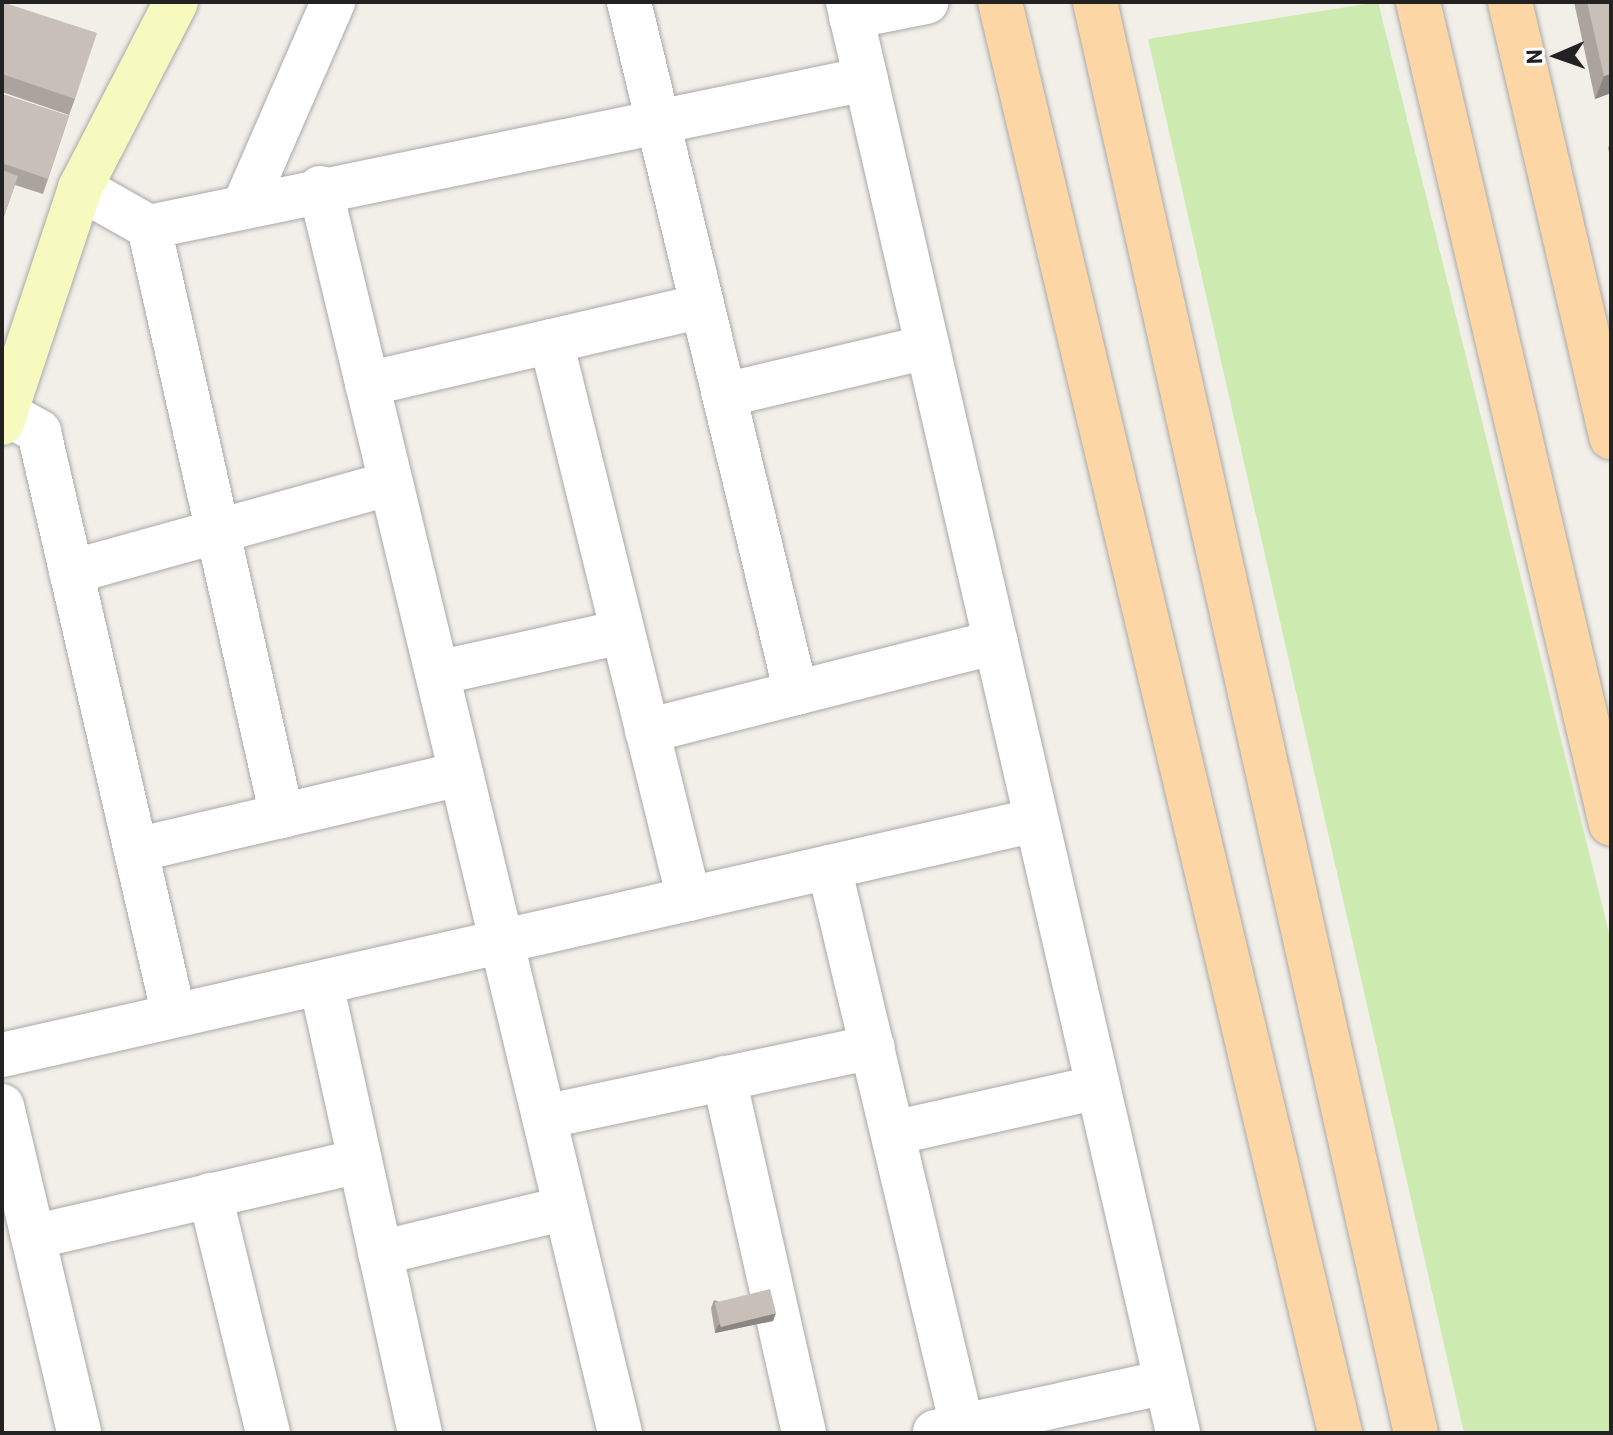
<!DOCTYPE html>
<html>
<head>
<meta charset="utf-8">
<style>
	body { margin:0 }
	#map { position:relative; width:1613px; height:1435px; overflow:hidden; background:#f2efe9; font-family:Barlow,sans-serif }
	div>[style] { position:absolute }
	.grass>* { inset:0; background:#cdebb0 }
	.roads { filter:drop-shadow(0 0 2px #a9a9a9) drop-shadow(0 0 2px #a9a9a9) }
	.street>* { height:44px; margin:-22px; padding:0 22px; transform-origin:22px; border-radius:22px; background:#fff }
	.secondary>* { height:44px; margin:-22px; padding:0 22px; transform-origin:22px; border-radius:22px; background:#f7fabf }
	.primary>* { height:44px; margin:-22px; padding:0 22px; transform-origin:22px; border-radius:22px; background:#fcd6a4 }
	.wall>* { inset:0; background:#aba49e }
	.shaded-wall>* { inset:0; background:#8b8681 }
	.building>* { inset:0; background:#c7bfb8; transform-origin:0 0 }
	span { translate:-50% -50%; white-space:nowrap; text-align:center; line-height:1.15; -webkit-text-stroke:7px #fff; paint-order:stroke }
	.frame { position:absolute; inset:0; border:4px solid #222; pointer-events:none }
	.north { position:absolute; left:1517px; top:16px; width:80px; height:80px; -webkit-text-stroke:6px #fff; paint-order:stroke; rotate:268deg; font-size:22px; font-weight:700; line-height:32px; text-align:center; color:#222 }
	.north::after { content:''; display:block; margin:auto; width:28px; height:36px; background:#222; clip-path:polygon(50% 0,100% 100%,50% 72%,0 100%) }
</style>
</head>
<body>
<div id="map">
	<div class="grass">
		<i style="clip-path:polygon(1378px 2px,1611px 941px,1611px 1433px,1464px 1433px,1148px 39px)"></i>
	</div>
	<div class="roads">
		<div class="street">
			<i style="left:629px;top:2px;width:711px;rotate:76.41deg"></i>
			<i style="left:848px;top:2px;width:1469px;rotate:77.01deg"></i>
			<i style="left:851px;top:17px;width:77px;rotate:-11.2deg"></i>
			<i style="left:80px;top:188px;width:79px;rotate:29.5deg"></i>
			<i style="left:149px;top:227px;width:732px;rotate:-11.66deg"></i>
			<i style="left:320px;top:188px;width:1281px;rotate:76.45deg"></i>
			<i style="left:244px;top:206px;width:223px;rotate:-66.4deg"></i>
			<i style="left:149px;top:227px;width:604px;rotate:77.28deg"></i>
			<i style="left:551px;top:341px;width:575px;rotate:76.11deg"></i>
			<i style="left:367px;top:384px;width:344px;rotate:-13.1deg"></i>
			<i style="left:724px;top:395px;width:209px;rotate:-13.3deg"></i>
			<i style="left:7px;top:414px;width:37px;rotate:29deg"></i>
			<i style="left:39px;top:432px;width:599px;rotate:76.98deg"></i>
			<i style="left:71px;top:572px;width:332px;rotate:-15.5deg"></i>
			<i style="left:437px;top:673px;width:189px;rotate:-12.5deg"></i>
			<i style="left:647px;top:731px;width:360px;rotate:-14.3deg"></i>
			<i style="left:136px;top:850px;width:334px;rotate:-13.2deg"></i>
			<i style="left:829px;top:867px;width:575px;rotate:76.62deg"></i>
			<i style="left:321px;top:983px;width:461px;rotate:77.6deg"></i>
			<i style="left:2px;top:1055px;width:1060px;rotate:-12.8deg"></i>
			<i style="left:724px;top:1078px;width:364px;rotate:77.3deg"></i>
			<i style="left:2px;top:1106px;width:336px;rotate:76.7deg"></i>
			<i style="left:544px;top:1117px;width:336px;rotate:-12deg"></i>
			<i style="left:893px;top:1133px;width:210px;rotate:-12.6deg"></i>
			<i style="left:210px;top:1195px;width:245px;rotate:76.3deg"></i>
			<i style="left:33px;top:1237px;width:335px;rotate:-13.1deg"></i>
			<i style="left:380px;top:1253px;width:191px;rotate:-13.6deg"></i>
			<i style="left:935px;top:1432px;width:236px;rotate:-12.2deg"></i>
		</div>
		<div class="secondary">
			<i style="left:2px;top:423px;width:248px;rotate:-71.6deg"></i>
			<i style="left:80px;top:188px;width:209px;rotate:-62.7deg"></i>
		</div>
		<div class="primary">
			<i style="left:1000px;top:2px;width:1471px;rotate:76.63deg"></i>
			<i style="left:1095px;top:2px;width:1467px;rotate:77.36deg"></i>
			<i style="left:1418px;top:2px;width:844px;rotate:76.79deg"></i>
			<i style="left:1510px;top:2px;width:447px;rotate:76.9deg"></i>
		</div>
	</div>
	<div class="wall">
		<i style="clip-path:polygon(2px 2px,75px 99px,69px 115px,2px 92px)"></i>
		<i style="clip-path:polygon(1574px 2px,1611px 2px,1611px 93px,1595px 99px)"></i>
		<i style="clip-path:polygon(2px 94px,69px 116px,43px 194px,15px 185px,2px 222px)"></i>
		<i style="clip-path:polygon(1611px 141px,1611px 160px,1608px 148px)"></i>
		<i style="clip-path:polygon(714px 1300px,773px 1321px,715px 1333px,711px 1308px)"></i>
	</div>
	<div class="shaded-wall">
		<i style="clip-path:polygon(1611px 74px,1611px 93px,1595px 99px,1604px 76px)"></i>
		<i style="clip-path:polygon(776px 1313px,773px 1321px,715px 1333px,718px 1325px)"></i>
	</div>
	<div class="building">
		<i style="clip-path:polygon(2px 2px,97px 33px,75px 99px,2px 74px)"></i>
		<i style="clip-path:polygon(1587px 2px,1611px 2px,1611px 74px,1604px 76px)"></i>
		<i style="clip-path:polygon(2px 94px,69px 116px,48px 179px,2px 163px)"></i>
		<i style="clip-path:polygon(2px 170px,18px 176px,2px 222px)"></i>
		<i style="left:770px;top:1289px;width:25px;height:57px;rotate:76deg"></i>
	</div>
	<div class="frame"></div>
	<div class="north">N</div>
</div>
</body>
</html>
